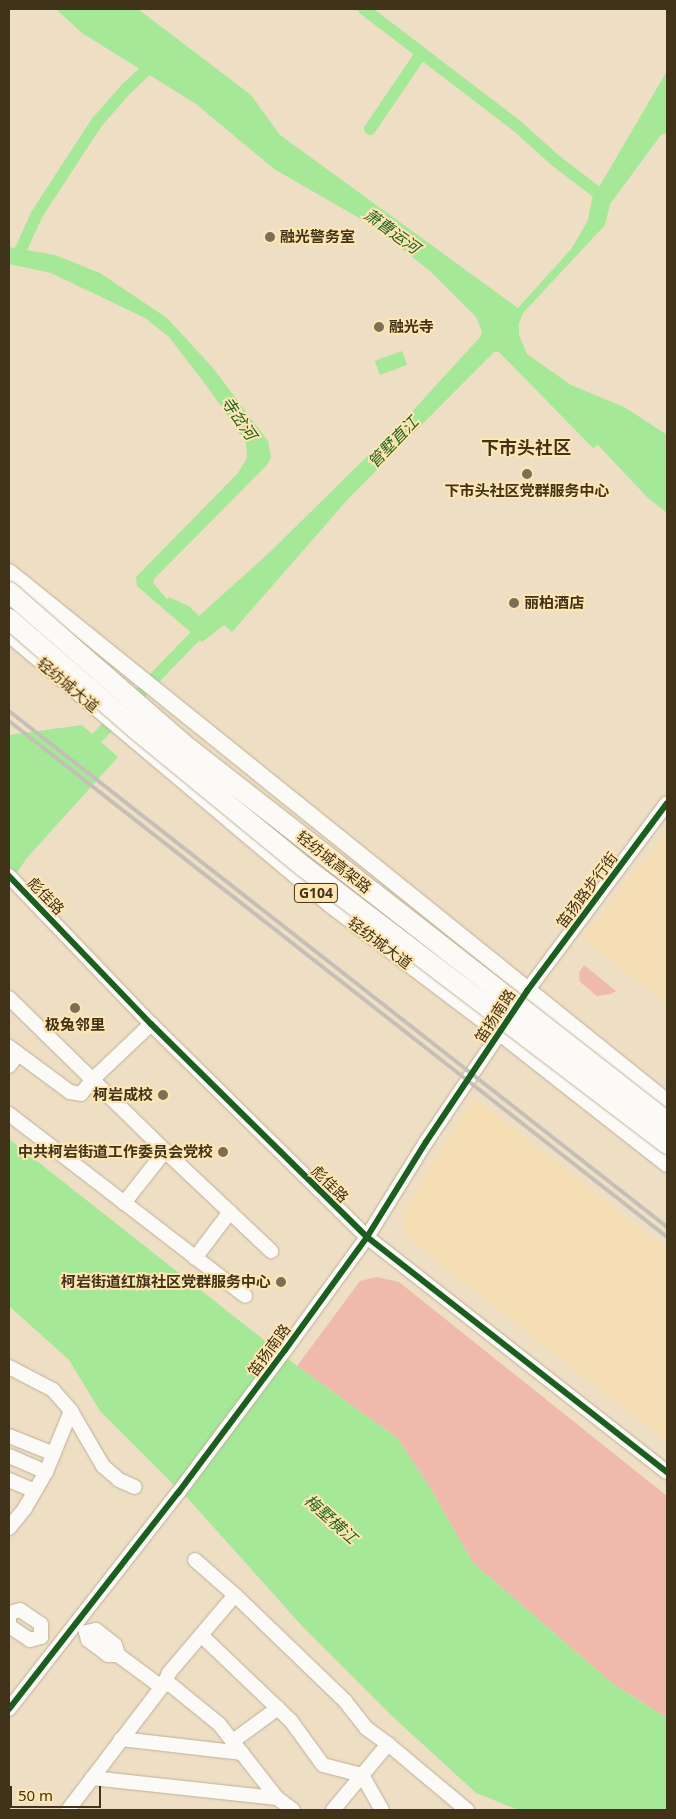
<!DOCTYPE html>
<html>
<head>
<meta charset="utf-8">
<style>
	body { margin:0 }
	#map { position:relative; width:676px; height:1819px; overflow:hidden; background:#eedfc4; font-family:"Noto Sans","Noto Sans SC",sans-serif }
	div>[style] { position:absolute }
	.built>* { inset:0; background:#f5deb3 }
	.green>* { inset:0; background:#efbaab }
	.water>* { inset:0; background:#a4e898; transform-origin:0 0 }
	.canal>* { height:12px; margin:-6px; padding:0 6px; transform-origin:6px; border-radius:6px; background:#a4e898 }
	.roads { filter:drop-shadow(0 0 1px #bcaf97) drop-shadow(0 0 1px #bcaf97) }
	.minor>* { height:14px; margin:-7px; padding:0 7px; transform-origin:7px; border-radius:7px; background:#fcfaf6 }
	.major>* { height:16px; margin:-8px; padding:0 8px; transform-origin:8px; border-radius:8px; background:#fcfaf6 }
	.rail>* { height:4px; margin:-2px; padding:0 2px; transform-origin:2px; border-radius:2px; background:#c4c0b8 }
	.bridges { filter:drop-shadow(0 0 1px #bcaf97) drop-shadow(0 0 1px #bcaf97) }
	.highway-bridge>* { height:20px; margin:-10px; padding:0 10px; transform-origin:10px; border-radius:10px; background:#fcfaf6 }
	.cycleway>* { height:6px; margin:-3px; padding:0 3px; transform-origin:3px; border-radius:3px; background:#1b5e20 }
	.dots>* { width:14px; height:14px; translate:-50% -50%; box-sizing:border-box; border:2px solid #ffe5b2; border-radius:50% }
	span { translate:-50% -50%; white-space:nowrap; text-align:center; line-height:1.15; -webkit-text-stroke:4px #ffe5b2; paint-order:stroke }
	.shield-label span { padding:1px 4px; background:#ffe5b2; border:1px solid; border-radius:4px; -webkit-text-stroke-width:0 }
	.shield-label { font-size:14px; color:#403319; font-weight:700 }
	.poi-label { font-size:15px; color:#403319; font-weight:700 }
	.left { translate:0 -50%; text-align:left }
	.right { translate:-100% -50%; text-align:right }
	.street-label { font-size:15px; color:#403319 }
	.water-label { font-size:16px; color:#216523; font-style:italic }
	.quarter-label { font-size:18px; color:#403319; font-weight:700 }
	.frame { position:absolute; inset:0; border:10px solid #403319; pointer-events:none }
	.scale { position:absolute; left:10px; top:1786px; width:91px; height:22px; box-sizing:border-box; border:2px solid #403319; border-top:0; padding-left:6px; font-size:15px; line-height:18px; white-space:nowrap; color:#403319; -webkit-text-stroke:4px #ffe5b2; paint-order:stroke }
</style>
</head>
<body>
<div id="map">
	<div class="built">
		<i style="clip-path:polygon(667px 831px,667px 1005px,582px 938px)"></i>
		<i style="clip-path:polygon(474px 1098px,667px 1249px,667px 1442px,410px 1240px,404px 1226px,405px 1209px)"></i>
	</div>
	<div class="green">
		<i style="clip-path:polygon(584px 965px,616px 991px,611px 994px,597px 996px,580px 982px,579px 973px)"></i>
		<i style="clip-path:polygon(377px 1277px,399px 1282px,667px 1496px,667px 1718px,613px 1684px,473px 1563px,429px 1486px,397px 1438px,297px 1366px,360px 1281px)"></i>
	</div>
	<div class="water">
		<i style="clip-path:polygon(56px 9px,138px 9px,251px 95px,280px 135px,518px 308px,572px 248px,588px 220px,592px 199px,667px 71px,667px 133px,661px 135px,610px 204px,605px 225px,523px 313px,519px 323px,519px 335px,527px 354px,571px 385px,626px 408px,667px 435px,667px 513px,647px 497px,598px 445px,593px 448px,499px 352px,494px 352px,348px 499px,232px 632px,224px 625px,202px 642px,137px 586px,136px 577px,238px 473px,247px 458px,246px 443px,209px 389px,169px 337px,145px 318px,51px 273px,9px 264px,9px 247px,55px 255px,100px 273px,167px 318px,213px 368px,268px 441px,271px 458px,266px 466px,154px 579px,153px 583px,167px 599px,169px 597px,190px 607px,199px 616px,270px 552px,408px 416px,481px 336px,482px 331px,476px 317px,430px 271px,373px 226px,274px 169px,196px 104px,82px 33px)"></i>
		<i style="left:402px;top:351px;width:15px;height:29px;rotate:70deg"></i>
		<i style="clip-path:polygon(82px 725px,118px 757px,26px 859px,9px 886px,9px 735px)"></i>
		<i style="clip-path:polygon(9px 1139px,297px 1366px,397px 1438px,429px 1486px,473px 1563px,613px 1684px,667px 1718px,667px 1810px,519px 1810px,476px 1793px,391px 1715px,303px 1627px,191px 1502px,100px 1411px,69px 1360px,9px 1306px)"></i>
	</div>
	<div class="canal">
		<i style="left:364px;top:9px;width:193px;rotate:37.4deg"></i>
		<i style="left:517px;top:126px;width:52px;rotate:41.9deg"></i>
		<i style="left:556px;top:161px;width:58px;rotate:37.3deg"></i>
		<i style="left:370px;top:129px;width:91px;rotate:-55.8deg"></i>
		<i style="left:17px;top:258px;width:48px;rotate:-65.6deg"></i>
		<i style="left:37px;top:214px;width:110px;rotate:-56.9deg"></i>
		<i style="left:97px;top:122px;width:44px;rotate:-48.7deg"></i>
		<i style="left:126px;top:89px;width:41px;rotate:-43deg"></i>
		<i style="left:89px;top:746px;width:168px;rotate:-46deg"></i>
	</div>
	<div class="roads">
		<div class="minor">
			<i style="left:9px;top:876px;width:205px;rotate:46.2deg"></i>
			<i style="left:151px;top:1024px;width:303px;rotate:44.6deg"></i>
			<i style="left:367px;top:1237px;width:381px;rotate:38.1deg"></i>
			<i style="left:9px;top:998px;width:219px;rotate:44.4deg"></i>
			<i style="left:165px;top:1151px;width:146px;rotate:43.3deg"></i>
			<i style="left:521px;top:999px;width:244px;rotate:-53.3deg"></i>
			<i style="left:9px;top:1047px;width:76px;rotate:36.4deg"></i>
			<i style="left:70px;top:1092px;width:11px;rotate:10deg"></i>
			<i style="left:81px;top:1094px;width:18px;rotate:-52deg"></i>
			<i style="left:92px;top:1080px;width:81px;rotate:-43.5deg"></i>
			<i style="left:9px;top:1066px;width:15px;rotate:-53deg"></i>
			<i style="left:9px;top:1114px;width:298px;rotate:37.6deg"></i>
			<i style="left:124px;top:1203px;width:66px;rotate:-51.7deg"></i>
			<i style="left:195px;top:1258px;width:58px;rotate:-52.7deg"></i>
			<i style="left:9px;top:1367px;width:50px;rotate:27.6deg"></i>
			<i style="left:53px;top:1390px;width:28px;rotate:49deg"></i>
			<i style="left:71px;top:1411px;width:64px;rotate:59.8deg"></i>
			<i style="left:103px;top:1466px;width:21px;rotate:41deg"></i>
			<i style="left:119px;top:1480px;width:17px;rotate:24deg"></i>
			<i style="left:9px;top:1436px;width:48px;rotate:21.8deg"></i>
			<i style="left:9px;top:1456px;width:40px;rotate:23.4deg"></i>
			<i style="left:9px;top:1480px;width:28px;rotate:23deg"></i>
			<i style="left:9px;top:1528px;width:26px;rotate:-51deg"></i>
			<i style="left:25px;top:1508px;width:42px;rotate:-59.7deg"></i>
			<i style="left:46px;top:1472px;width:66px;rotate:-67.7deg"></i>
			<i style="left:195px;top:1560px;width:53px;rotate:41.2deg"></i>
			<i style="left:235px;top:1595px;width:153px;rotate:43.9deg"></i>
			<i style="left:345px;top:1701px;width:34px;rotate:52deg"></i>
			<i style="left:366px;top:1728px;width:27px;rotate:36deg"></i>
			<i style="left:388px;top:1744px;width:103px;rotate:39.9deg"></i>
			<i style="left:9px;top:1613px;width:11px;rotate:-15deg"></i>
			<i style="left:20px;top:1610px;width:25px;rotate:34deg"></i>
			<i style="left:41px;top:1624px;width:13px;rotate:90deg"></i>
			<i style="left:41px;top:1637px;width:11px;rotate:165deg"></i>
			<i style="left:30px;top:1640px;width:25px;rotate:-146deg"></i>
			<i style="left:9px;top:1626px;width:7px;rotate:-90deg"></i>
			<i style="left:96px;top:1630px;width:24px;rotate:38deg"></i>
			<i style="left:115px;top:1645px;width:10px;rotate:73deg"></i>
			<i style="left:118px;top:1655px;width:10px;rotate:180deg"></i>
			<i style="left:108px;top:1655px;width:25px;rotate:-143deg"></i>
			<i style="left:88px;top:1640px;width:8px;rotate:-104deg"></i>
			<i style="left:86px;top:1632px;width:10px;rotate:-11deg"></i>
			<i style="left:201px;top:1635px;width:124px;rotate:43.7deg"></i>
			<i style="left:291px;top:1721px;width:54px;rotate:54deg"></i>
			<i style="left:323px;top:1765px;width:40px;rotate:14.4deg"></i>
			<i style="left:362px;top:1775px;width:40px;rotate:60.3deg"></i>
			<i style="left:118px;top:1655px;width:47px;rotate:36.4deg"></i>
			<i style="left:156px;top:1683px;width:15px;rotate:8deg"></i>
			<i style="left:171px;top:1685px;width:62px;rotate:39.1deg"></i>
			<i style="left:219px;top:1724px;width:94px;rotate:51.9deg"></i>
			<i style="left:277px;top:1798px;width:20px;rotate:37deg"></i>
			<i style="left:9px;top:1709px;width:274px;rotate:-52deg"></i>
			<i style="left:178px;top:1493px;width:179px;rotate:-53.2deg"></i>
			<i style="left:285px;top:1350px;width:140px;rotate:-54deg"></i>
			<i style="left:367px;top:1237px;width:112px;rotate:-58.2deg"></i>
			<i style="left:426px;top:1142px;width:141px;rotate:-56deg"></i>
			<i style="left:121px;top:1739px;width:122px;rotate:6.6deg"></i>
			<i style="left:233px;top:1741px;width:56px;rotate:-36.3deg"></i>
			<i style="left:92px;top:1778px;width:186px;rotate:6.2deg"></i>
			<i style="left:68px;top:1810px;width:158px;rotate:-52.7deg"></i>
			<i style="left:164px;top:1684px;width:12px;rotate:-66deg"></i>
			<i style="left:169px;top:1673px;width:102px;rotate:-49.8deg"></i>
			<i style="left:333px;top:1810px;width:86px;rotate:-50.2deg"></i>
		</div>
		<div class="major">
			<i style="left:9px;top:572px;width:845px;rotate:38.85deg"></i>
			<i style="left:9px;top:634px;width:421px;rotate:40.1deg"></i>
			<i style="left:331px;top:905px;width:212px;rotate:37.1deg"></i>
			<i style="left:500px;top:1033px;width:212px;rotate:38.1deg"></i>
		</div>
	</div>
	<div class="rail">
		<i style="left:9px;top:711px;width:836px;rotate:38.1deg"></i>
		<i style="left:9px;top:721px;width:836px;rotate:38.1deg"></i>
	</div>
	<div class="bridges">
		<div class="highway-bridge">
			<i style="left:9px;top:592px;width:237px;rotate:41.1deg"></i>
			<i style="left:188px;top:748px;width:608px;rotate:37.98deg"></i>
			<i style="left:9px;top:619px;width:169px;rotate:40.9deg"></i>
			<i style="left:137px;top:730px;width:216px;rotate:39.4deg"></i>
			<i style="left:304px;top:867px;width:457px;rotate:37.3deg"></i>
		</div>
	</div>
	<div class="cycleway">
		<i style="left:9px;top:876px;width:205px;rotate:46.2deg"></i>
		<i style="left:151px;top:1024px;width:303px;rotate:44.6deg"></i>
		<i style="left:367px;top:1237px;width:381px;rotate:38.1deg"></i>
		<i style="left:9px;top:1709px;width:274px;rotate:-52deg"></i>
		<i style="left:178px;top:1493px;width:179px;rotate:-53.2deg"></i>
		<i style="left:285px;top:1350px;width:140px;rotate:-54deg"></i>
		<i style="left:367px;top:1237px;width:112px;rotate:-58.2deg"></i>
		<i style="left:426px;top:1142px;width:182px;rotate:-56.2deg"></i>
		<i style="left:527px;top:991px;width:234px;rotate:-53.3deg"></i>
	</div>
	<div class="dots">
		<i style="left:270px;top:237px;background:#7d6f55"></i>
		<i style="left:379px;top:327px;background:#7d6f55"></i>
		<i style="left:527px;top:474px;background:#7d6f55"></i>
		<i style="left:514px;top:603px;background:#7d6f55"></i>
		<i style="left:75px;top:1008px;background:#7d6f55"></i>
		<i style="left:163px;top:1095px;background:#7d6f55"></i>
		<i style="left:223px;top:1152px;background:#7d6f55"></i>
		<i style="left:281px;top:1282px;background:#7d6f55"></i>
	</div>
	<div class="shield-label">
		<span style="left:316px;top:893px">G104</span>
	</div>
	<div class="poi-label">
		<span class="left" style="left:280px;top:237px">融光警务室</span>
		<span class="left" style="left:389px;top:327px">融光寺</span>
		<span style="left:527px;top:491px">下市头社区党群服务中心</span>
		<span class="left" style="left:524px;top:603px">丽柏酒店</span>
		<span style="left:75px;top:1025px">极兔邻里</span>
		<span class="right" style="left:153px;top:1095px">柯岩成校</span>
		<span class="right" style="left:213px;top:1152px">中共柯岩街道工作委员会党校</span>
		<span class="right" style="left:271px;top:1282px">柯岩街道红旗社区党群服务中心</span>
	</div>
	<div class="street-label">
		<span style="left:68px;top:685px;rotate:40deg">轻纺城大道</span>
		<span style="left:334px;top:862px;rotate:38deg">轻纺城高架路</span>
		<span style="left:587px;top:890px;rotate:-53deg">笛扬路步行街</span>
		<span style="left:46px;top:896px;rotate:46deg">彪佳路</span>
		<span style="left:380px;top:943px;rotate:37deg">轻纺城大道</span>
		<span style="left:495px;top:1016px;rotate:-57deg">笛扬南路</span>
		<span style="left:330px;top:1184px;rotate:45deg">彪佳路</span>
		<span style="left:269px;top:1350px;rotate:-54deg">笛扬南路</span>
	</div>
	<div class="water-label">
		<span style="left:392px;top:231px;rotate:36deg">萧曹运河</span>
		<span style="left:239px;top:418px;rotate:55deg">寺岔河</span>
		<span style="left:393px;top:442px;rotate:-46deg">管墅直江</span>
		<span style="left:331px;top:1519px;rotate:42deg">梅墅横江</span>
	</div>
	<div class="quarter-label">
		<span style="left:526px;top:447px">下市头社区</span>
	</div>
	<div class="frame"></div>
	<div class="scale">50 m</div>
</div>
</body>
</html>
